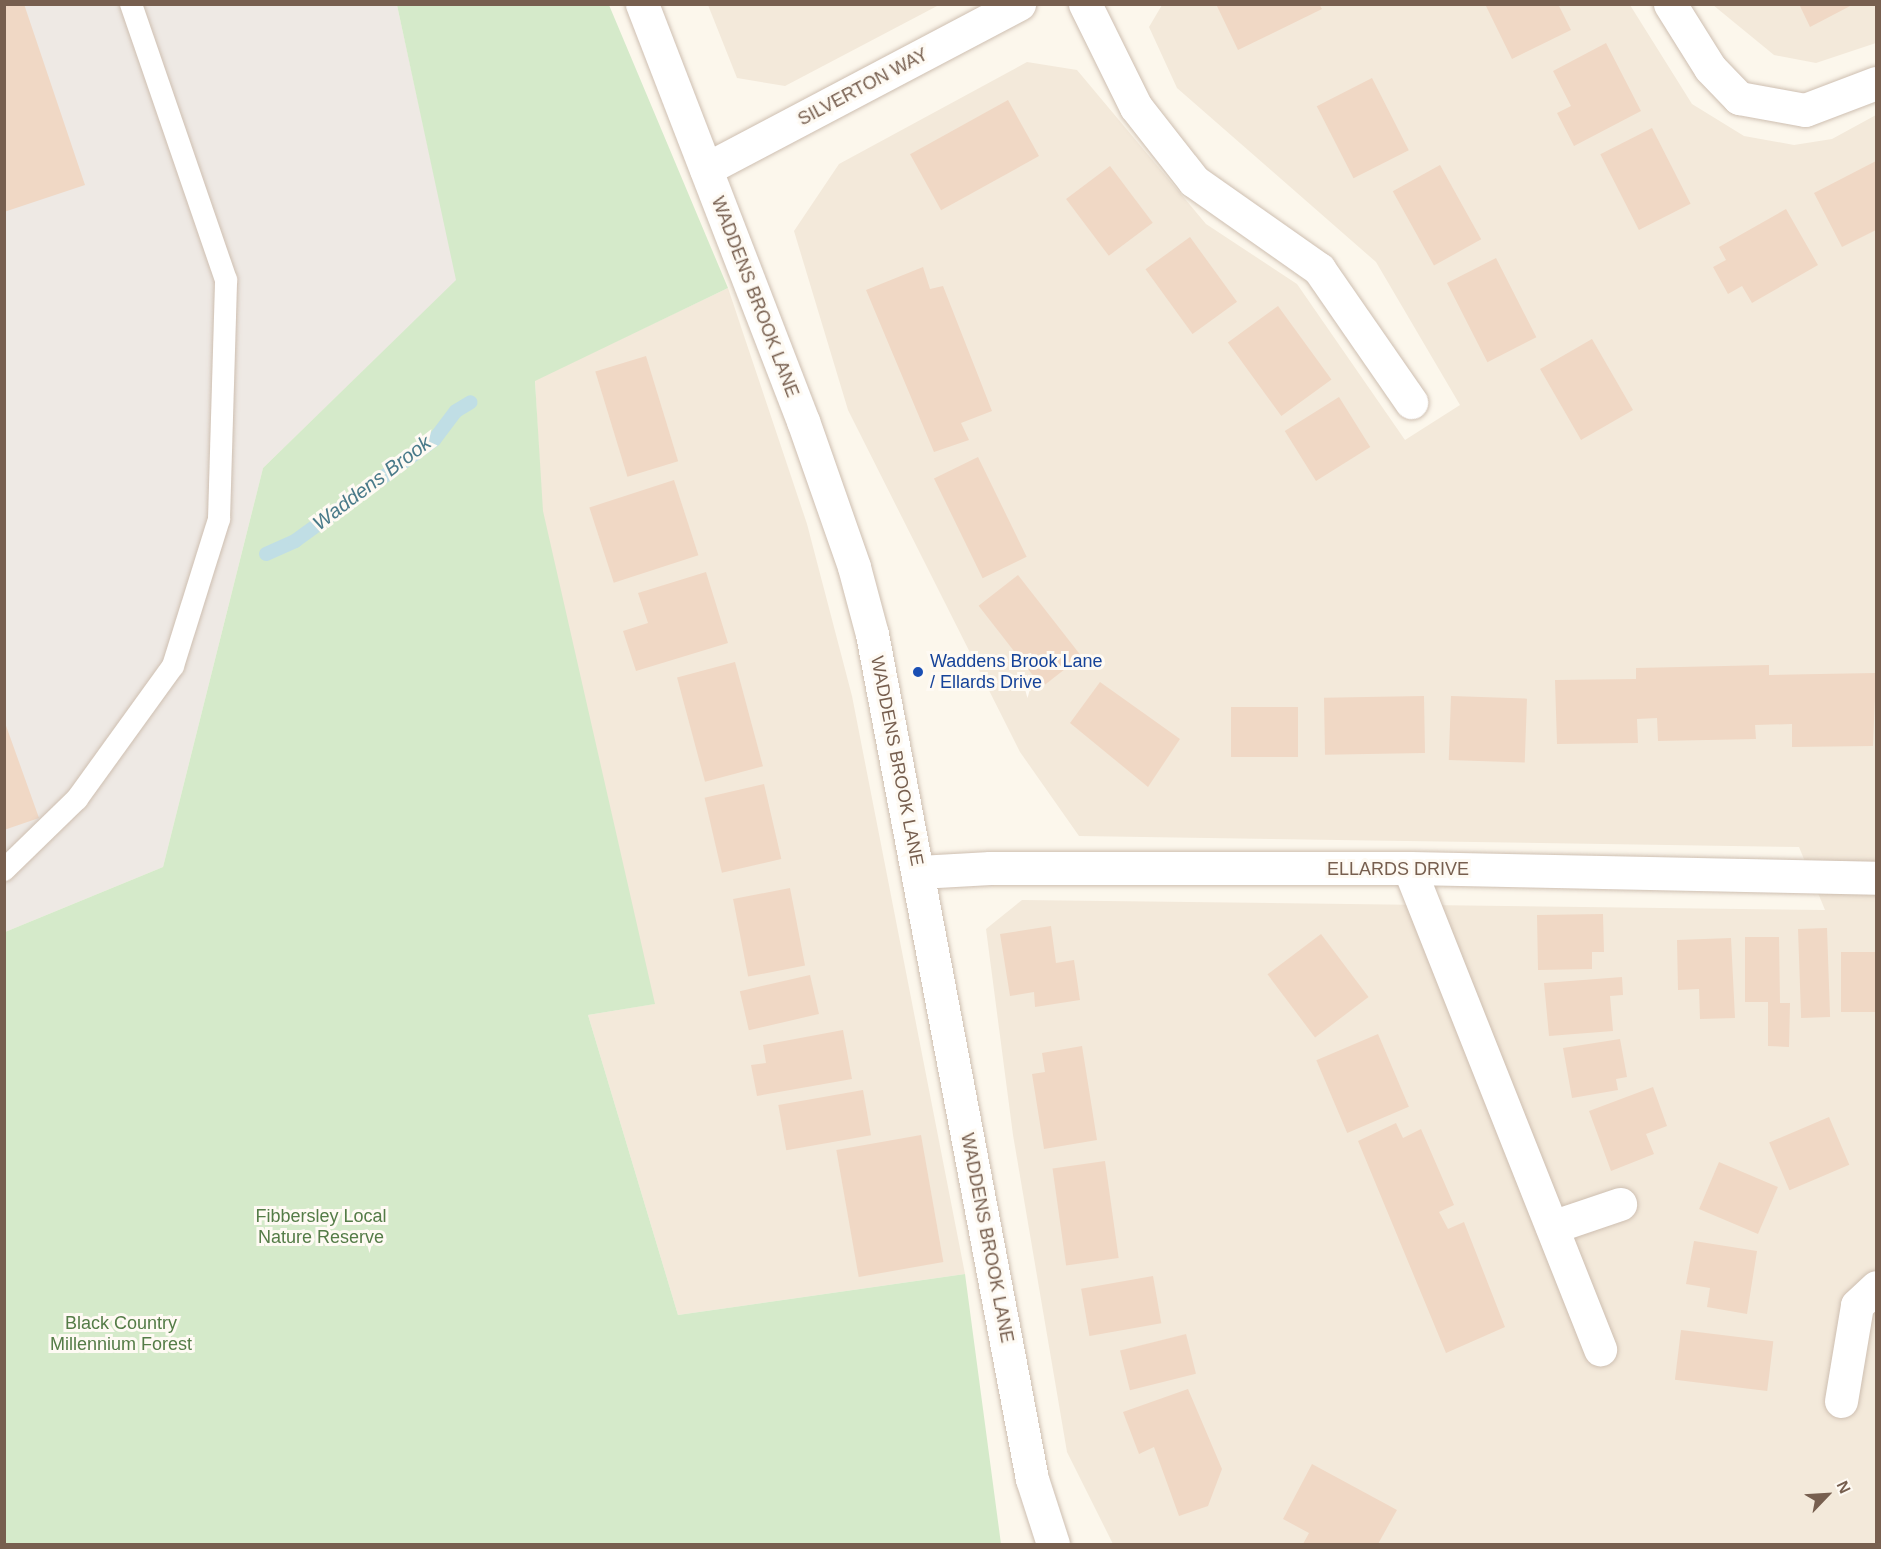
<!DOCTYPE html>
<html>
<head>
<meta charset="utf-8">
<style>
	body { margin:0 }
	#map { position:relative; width:1881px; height:1549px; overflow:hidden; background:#fcf7ec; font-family:Helvetica,sans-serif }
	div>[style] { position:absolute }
	.residential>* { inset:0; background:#f3e9da }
	.industrial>* { inset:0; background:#eee9e4 }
	.green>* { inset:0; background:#d5eaca }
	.stream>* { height:14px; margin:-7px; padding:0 7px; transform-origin:7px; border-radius:7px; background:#c0dee5 }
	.building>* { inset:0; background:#f0d8c5; transform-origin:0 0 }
	.roads { filter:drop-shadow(0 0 2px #cebfb1) drop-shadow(0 0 2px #cebfb1) }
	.service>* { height:22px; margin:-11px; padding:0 11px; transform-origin:11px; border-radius:11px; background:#fff }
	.minor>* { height:33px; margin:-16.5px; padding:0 16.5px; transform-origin:16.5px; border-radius:16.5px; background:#fff }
	.secondary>* { height:33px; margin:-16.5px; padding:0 16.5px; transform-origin:16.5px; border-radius:16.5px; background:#fff }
	.dots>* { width:16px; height:16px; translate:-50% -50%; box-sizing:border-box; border:3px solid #fefaf3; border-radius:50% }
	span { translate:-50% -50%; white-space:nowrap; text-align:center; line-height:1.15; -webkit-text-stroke:6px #fefaf3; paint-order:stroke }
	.street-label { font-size:18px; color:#775f4f }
	.transit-label { font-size:18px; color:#164399 }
	.left { translate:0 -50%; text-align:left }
	.park-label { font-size:18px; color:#547c47 }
	.water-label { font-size:20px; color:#497a89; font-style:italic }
	.frame { position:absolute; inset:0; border:6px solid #775f4f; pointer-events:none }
	.north { position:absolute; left:1797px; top:1465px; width:60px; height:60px; -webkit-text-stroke:4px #fefaf3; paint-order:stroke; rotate:65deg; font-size:16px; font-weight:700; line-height:24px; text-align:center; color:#775f4f }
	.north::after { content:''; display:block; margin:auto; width:21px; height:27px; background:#775f4f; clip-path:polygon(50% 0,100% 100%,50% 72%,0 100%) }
</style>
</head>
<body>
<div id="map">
	<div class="residential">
		<i style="clip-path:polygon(708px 5px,939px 5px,785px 86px,737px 78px)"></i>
		<i style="clip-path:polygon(1162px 5px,1630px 5px,1692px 104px,1744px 136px,1794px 145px,1832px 139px,1876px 115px,1876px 1544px,1113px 1544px,1067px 1452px,1013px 1135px,986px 929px,1022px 900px,1825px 910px,1799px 847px,1079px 836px,1020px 752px,848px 410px,794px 231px,839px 164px,1027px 62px,1077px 70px,1206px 224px,1297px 284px,1405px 440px,1460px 405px,1376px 262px,1177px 88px,1149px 27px)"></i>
		<i style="clip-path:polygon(1713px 5px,1876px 5px,1876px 43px,1816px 63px,1774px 55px)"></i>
		<i style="clip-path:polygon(728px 288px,807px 524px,852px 696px,965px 1274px,678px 1315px,588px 1015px,654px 1004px,542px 511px,535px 380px)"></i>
	</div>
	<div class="industrial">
		<i style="clip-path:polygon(5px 5px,397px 5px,457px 280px,263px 468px,163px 867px,5px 932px)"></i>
	</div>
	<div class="green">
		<i style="clip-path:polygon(397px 5px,609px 5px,728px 288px,535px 381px,543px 511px,655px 1004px,588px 1015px,678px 1315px,965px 1274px,1001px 1544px,5px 1544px,5px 932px,163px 867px,263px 468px,456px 280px)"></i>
	</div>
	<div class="stream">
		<i style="left:266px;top:554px;width:32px;rotate:-24deg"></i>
		<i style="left:295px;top:541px;width:172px;rotate:-36deg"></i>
		<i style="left:434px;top:440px;width:36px;rotate:-53deg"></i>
		<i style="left:456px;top:411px;width:17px;rotate:-31deg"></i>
	</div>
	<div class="building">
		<i style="clip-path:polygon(4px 4px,24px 4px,85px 185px,4px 212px)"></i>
		<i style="clip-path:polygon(1216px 4px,1319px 4px,1322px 9px,1238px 50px)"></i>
		<i style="clip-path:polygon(1485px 4px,1558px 4px,1571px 30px,1512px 59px)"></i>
		<i style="clip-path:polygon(1799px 4px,1854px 4px,1810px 27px)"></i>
		<i style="clip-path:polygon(1606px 43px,1641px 111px,1574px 146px,1557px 113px,1571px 106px,1553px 71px)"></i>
		<i style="left:1372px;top:78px;width:81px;height:62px;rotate:63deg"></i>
		<i style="left:1008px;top:100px;width:64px;height:112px;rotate:61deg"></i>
		<i style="left:1652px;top:128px;width:85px;height:58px;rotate:63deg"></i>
		<i style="clip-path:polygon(1876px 161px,1876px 230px,1842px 247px,1814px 193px)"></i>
		<i style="left:1440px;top:165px;width:85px;height:54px;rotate:61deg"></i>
		<i style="left:1110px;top:166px;width:71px;height:55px;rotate:53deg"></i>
		<i style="clip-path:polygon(1786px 209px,1818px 265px,1752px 303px,1742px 286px,1728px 294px,1713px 267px,1726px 260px,1719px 247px)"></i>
		<i style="left:1190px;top:237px;width:80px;height:55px;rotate:54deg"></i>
		<i style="left:1496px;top:258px;width:89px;height:55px;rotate:63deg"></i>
		<i style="clip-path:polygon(923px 267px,930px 289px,943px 286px,992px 411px,961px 423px,969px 440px,934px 452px,866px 290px)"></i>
		<i style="left:1278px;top:306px;width:91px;height:62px;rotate:54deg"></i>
		<i style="left:1592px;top:339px;width:82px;height:60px;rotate:60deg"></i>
		<i style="left:646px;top:356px;width:110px;height:53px;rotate:73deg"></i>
		<i style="left:1339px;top:397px;width:59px;height:64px;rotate:58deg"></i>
		<i style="left:978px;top:457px;width:111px;height:49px;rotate:64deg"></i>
		<i style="left:674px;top:480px;width:79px;height:89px;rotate:72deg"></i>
		<i style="clip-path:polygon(706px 572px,728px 643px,636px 671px,623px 631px,648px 623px,638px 593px)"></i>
		<i style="left:1018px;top:575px;width:103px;height:50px;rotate:52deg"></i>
		<i style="left:735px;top:662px;width:108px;height:60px;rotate:75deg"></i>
		<i style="clip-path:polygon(1769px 665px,1769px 675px,1876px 673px,1873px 746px,1792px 747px,1792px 724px,1755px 725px,1756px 739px,1658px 741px,1657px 718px,1637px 719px,1638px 743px,1557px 744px,1555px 680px,1636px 679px,1636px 668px)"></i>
		<i style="clip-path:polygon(1100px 682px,1180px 739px,1148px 787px,1070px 723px)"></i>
		<i style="left:1424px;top:696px;width:57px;height:100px;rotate:89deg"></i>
		<i style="left:1451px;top:696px;width:76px;height:64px;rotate:2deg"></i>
		<i style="left:1298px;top:707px;width:50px;height:67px;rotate:90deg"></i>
		<i style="clip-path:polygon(4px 720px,39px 818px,4px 830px)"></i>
		<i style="left:764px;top:784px;width:77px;height:61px;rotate:77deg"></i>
		<i style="left:790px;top:888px;width:79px;height:58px;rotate:79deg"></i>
		<i style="clip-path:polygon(1603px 914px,1604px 952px,1592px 952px,1592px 969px,1538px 970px,1537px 915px)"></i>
		<i style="clip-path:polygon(1051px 926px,1056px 963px,1074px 960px,1080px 1000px,1035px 1007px,1034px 992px,1010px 996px,1000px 934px)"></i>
		<i style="left:1827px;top:928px;width:89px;height:29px;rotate:88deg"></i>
		<i style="left:1321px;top:934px;width:79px;height:67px;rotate:53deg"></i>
		<i style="clip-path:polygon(1745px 937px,1779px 937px,1780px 1003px,1790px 1003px,1789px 1047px,1768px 1046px,1768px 1002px,1745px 1002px)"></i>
		<i style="clip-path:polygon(1731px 938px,1735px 1018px,1700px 1019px,1699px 989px,1678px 990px,1677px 940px)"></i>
		<i style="left:1876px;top:952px;width:60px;height:35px;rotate:90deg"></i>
		<i style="left:810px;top:975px;width:40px;height:72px;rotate:77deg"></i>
		<i style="clip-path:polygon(1622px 977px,1623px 995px,1610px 996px,1613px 1031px,1549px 1036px,1544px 983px)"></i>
		<i style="clip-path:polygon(843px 1030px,852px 1079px,757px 1096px,751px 1065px,766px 1063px,763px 1045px)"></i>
		<i style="left:1378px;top:1034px;width:79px;height:67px;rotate:67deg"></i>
		<i style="clip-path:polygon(1620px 1039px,1627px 1077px,1616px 1079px,1618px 1090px,1572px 1098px,1563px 1048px)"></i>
		<i style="clip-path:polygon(1082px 1046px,1097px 1140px,1044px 1149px,1032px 1074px,1045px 1072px,1042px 1053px)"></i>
		<i style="clip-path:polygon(1653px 1087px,1667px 1126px,1646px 1134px,1654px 1154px,1611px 1171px,1589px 1111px)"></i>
		<i style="left:863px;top:1090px;width:46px;height:86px;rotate:80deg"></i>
		<i style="left:1829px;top:1117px;width:52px;height:65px;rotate:67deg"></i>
		<i style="clip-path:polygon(1396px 1123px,1403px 1138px,1421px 1129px,1454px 1205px,1439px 1212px,1448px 1229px,1464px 1222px,1505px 1327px,1446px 1353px,1358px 1141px)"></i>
		<i style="left:921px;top:1135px;width:129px;height:86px;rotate:80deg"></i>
		<i style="left:1105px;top:1161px;width:98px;height:53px;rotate:82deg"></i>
		<i style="left:1719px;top:1162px;width:64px;height:51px;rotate:23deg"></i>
		<i style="clip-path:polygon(1694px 1241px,1757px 1251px,1747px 1314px,1707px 1307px,1710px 1288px,1686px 1284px)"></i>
		<i style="left:1153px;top:1276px;width:48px;height:73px;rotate:80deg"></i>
		<i style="left:1681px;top:1330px;width:93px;height:50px;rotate:7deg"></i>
		<i style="left:1186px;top:1334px;width:41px;height:68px;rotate:76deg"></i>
		<i style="clip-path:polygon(1188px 1389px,1222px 1469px,1208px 1506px,1179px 1516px,1154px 1447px,1139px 1454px,1123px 1412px)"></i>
		<i style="clip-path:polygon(1312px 1464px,1397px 1510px,1378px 1544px,1303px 1544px,1309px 1533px,1283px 1519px)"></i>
	</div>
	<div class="roads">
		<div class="service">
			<i style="left:4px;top:870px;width:102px;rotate:-44.2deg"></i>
			<i style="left:77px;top:799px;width:164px;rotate:-54.2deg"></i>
			<i style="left:173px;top:666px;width:154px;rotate:-72.6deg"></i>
			<i style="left:219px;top:519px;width:239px;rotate:-88.3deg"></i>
			<i style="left:226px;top:280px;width:292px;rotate:-109deg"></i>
		</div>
		<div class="minor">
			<i style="left:1085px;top:4px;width:115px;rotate:63.7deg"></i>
			<i style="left:1136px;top:107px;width:94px;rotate:51.9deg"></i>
			<i style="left:1194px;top:181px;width:153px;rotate:35.1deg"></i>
			<i style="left:1319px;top:269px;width:162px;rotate:55.3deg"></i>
			<i style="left:1670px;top:4px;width:75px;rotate:58deg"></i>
			<i style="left:1710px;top:68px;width:42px;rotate:46deg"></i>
			<i style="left:1739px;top:98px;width:67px;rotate:10.3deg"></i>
			<i style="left:1805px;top:110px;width:76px;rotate:-20.8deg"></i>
			<i style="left:706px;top:169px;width:354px;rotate:-27.8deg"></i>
			<i style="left:1409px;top:868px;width:518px;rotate:68.34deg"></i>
			<i style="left:919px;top:872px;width:71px;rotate:-3.2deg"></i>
			<i style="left:990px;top:868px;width:419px"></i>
			<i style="left:1409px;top:868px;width:467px;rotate:1.2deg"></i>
			<i style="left:1552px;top:1227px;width:72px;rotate:-18.7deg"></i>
			<i style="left:1841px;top:1401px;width:97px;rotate:-80.5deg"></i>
			<i style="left:1857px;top:1305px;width:26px;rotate:-43deg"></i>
		</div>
		<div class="secondary">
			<i style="left:642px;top:4px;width:447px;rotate:68.9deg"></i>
			<i style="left:803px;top:421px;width:155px;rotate:70.7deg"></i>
			<i style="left:854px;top:567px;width:69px;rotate:75deg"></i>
			<i style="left:872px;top:634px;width:860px;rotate:79.28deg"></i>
			<i style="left:1032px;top:1479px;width:68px;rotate:72.1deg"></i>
		</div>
	</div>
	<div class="dots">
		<i style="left:918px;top:672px;background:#1a4fb4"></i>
	</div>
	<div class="street-label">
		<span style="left:863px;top:87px;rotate:-28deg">SILVERTON WAY</span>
		<span style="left:755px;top:297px;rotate:69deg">WADDENS BROOK LANE</span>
		<span style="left:897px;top:761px;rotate:79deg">WADDENS BROOK LANE</span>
		<span style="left:1398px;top:869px">ELLARDS DRIVE</span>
		<span style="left:987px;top:1238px;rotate:79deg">WADDENS BROOK LANE</span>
	</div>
	<div class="transit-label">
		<span class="left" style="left:930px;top:672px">Waddens Brook Lane<br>/ Ellards Drive</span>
	</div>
	<div class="park-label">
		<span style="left:321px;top:1227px">Fibbersley Local<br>Nature Reserve</span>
		<span style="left:121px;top:1334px">Black Country<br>Millennium Forest</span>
	</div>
	<div class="water-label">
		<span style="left:372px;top:483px;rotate:-37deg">Waddens Brook</span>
	</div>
	<div class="frame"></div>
	<div class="north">N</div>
</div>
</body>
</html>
